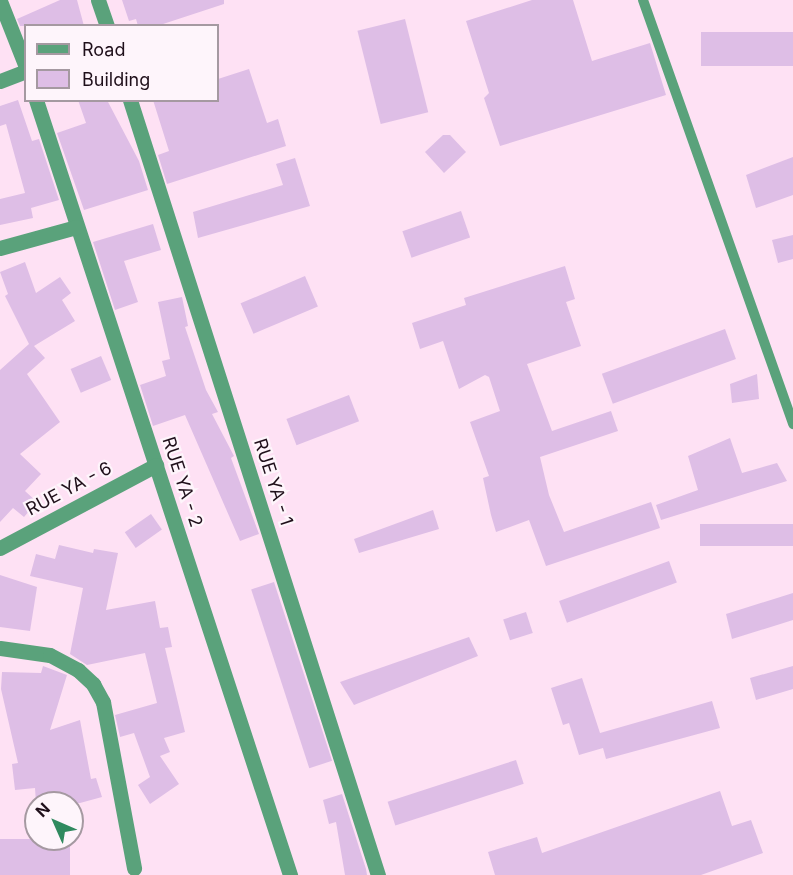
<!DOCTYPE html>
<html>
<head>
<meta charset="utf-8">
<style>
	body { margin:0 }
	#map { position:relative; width:793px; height:875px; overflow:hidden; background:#fee1f4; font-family:Inter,sans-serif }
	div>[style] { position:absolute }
	.building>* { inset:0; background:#debee6; transform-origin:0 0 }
	.lane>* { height:10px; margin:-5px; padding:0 5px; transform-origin:5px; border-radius:5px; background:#5aa27b }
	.street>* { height:15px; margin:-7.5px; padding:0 7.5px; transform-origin:7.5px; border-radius:7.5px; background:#5aa27b }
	span { translate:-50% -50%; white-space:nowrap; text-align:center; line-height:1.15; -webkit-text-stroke:4.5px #fef5fb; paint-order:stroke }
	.street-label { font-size:18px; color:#1f0f1a }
	.legend { position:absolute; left:24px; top:24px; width:195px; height:78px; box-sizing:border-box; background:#fef5fb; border:2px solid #a599a1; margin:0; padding:8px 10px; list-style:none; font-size:18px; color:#1f0f1a }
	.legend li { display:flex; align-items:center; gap:12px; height:30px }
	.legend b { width:30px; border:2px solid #a599a1 }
	.north { position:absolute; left:24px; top:791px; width:60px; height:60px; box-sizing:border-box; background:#fef5fb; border:2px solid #a599a1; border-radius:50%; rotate:315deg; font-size:16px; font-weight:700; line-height:24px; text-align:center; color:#1f0f1a }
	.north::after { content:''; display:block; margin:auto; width:21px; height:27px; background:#308a5f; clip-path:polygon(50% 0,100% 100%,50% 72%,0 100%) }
</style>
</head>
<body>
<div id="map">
	<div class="building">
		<i style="clip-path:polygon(60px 0,77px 0,84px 26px,20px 26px,17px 19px)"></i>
		<i style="clip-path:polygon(122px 0,224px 0,224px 4px,157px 26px,138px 26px,136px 19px,129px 21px)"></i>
		<i style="clip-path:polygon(532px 0,573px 0,592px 61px,650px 43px,666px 95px,500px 146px,484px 98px,489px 93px,466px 21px)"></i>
		<i style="left:405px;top:19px;width:96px;height:49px;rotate:76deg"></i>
		<i style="left:793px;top:32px;width:34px;height:92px;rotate:90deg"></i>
		<i style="clip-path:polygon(249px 69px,267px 123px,278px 119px,286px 146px,167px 184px,158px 155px,169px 151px,153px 100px,218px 100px,218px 79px)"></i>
		<i style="clip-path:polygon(18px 100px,32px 141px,39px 139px,59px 200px,31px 208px,33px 218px,0 225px,0 199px,25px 193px,6px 124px,0 126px,0 106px)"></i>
		<i style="clip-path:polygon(78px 100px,107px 100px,139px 161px,148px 190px,84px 210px,57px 133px,86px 123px)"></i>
		<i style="clip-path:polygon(443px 135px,450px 135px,466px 152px,444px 173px,425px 152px)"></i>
		<i style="clip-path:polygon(793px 157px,793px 195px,756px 208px,746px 175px)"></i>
		<i style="clip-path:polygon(295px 158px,310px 206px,198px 238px,193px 212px,283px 185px,276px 164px)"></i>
		<i style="left:461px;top:211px;width:28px;height:62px;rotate:71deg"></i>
		<i style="clip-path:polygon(153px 224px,161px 250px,124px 261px,138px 302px,115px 310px,93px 242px)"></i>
		<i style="clip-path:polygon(793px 235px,793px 259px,778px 263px,772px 240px)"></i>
		<i style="clip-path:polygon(25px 262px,36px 293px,60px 277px,71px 293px,62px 300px,75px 321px,34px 346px,45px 358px,27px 374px,60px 422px,20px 454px,41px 474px,25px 491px,37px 502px,24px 517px,13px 508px,0 522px,0 370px,29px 344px,5px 296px,8px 294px,0 272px)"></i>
		<i style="clip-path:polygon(565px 266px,575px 299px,566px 302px,581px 346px,527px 364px,552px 431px,611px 411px,618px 431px,540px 457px,549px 495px,564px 532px,651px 502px,660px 528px,546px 566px,529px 520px,496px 532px,491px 515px,483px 478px,489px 476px,470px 422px,500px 411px,489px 377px,485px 375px,459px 389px,443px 341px,420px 349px,412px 323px,466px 305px,464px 298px)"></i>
		<i style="left:305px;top:276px;width:33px;height:70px;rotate:67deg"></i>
		<i style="clip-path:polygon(182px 297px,188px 326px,185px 327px,206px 390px,218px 412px,212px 414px,234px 456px,231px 458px,259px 534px,240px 541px,185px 415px,153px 426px,140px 385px,166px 376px,162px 361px,170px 359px,158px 302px)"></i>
		<i style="left:725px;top:329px;width:32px;height:131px;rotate:70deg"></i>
		<i style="left:101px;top:356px;width:26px;height:33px;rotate:67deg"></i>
		<i style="clip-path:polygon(757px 374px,759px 399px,732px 403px,730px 384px)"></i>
		<i style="left:349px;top:395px;width:28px;height:67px;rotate:69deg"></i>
		<i style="clip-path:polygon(730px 438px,742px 473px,777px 463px,787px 481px,661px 520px,656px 505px,698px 490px,688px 456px)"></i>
		<i style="clip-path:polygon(433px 510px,439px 529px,359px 553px,354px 539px)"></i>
		<i style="left:151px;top:514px;width:19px;height:32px;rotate:55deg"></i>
		<i style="left:793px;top:524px;width:22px;height:93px;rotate:90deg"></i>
		<i style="clip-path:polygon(59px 545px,93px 553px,94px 549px,118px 553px,106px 610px,155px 601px,160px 628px,168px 627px,172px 647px,165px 648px,185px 732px,164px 738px,170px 752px,160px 756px,179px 784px,150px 804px,138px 785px,150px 777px,134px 733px,120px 737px,115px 715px,157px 703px,145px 653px,87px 665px,70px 654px,83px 588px,30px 576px,36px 554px,55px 559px)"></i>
		<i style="left:669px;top:561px;width:23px;height:117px;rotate:70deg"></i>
		<i style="clip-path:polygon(0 575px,37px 587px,30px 631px,0 627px)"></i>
		<i style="left:274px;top:582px;width:188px;height:24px;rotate:72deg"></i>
		<i style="clip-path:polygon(793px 593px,793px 620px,732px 639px,726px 614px)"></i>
		<i style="left:526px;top:612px;width:22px;height:24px;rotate:72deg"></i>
		<i style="clip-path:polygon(469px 637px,478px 656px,354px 705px,340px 682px)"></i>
		<i style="clip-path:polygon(43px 666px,67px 675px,50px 730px,80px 720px,91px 779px,96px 778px,102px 797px,80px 803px,36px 803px,35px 788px,15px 790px,12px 764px,18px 763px,1px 689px,2px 672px,41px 673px)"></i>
		<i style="clip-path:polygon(793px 666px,793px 689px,756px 700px,750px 678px)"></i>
		<i style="clip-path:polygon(582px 678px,600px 733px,712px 701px,720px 728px,606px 759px,603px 748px,579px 755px,569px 723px,563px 725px,551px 688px)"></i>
		<i style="left:516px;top:760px;width:25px;height:135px;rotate:72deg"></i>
		<i style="clip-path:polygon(720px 791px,732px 826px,751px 820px,763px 853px,701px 875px,495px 875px,488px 852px,537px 837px,542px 853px)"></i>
		<i style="clip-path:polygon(342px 794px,366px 869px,367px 875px,345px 875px,336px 822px,329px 824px,323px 800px)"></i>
		<i style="left:0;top:839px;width:70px;height:36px"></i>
	</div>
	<div class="lane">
		<i style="left:643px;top:0;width:450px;rotate:70.5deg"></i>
	</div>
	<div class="street">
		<i style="left:98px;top:0;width:28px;rotate:71deg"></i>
		<i style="left:0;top:1px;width:71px;rotate:68.5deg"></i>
		<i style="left:0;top:81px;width:28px;rotate:-21deg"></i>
		<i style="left:36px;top:100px;width:816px;rotate:71.85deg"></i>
		<i style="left:130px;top:100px;width:814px;rotate:72.26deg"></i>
		<i style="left:0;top:248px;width:79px;rotate:-15.4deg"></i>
		<i style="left:0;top:548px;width:177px;rotate:-28deg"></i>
		<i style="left:0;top:648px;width:50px;rotate:8deg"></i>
		<i style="left:50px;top:655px;width:32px;rotate:28deg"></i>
		<i style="left:78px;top:670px;width:21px;rotate:43deg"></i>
		<i style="left:93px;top:684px;width:21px;rotate:61deg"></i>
		<i style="left:103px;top:702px;width:169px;rotate:79.4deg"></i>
	</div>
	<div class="street-label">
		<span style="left:182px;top:482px;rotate:72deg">RUE YA - 2</span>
		<span style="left:273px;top:482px;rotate:72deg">RUE YA - 1</span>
		<span style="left:69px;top:489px;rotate:-28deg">RUE YA - 6</span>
	</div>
	<ul class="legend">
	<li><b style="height:8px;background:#5aa27b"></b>Road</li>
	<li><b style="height:16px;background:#debee6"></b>Building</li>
	</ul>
	<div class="north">N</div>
</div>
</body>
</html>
